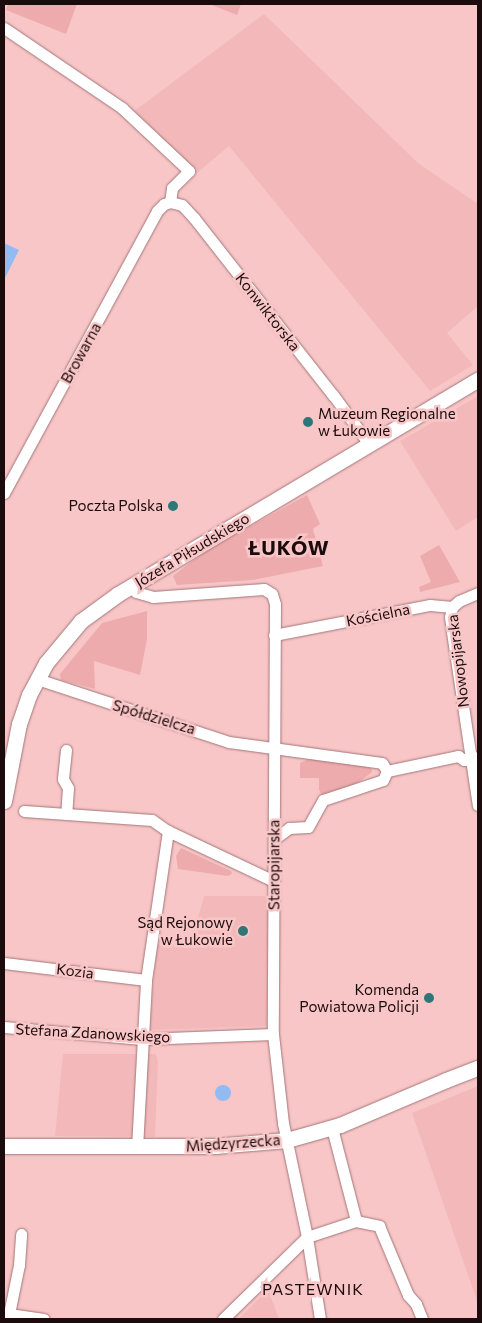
<!DOCTYPE html>
<html>
<head>
<meta charset="utf-8">
<style>
	body { margin:0 }
	#map { position:relative; width:482px; height:1323px; overflow:hidden; background:#f8c6c7; font-family:Commissioner,sans-serif }
	div>[style] { position:absolute }
	.built>* { inset:0; background:#f3b9ba }
	.green>* { inset:0; background:#eeabad }
	.water>* { inset:0; background:#93bbf3 }
	.round { border-radius:50% }
	.roads { filter:drop-shadow(0 0 1px #a37678) drop-shadow(0 0 1px #a37678) }
	.street>* { height:11px; margin:-5.5px; padding:0 5.5px; transform-origin:5.5px; border-radius:5.5px; background:#fff }
	.secondary>* { height:15px; margin:-7.5px; padding:0 7.5px; transform-origin:7.5px; border-radius:7.5px; background:#fff }
	.dots>* { width:14px; height:14px; translate:-50% -50%; box-sizing:border-box; border:2px solid #f8c6c7; border-radius:50% }
	span { translate:-50% -50%; white-space:nowrap; text-align:center; line-height:1.15; -webkit-text-stroke:5px #f8c6c7; paint-order:stroke }
	.street-label { font-size:15px; color:#1c0b0c }
	.poi-label { font-size:15px; color:#1c0b0c }
	.left { translate:0 -50%; text-align:left }
	.right { translate:-100% -50%; text-align:right }
	.neighbourhood-label { font-size:16px; color:#1c0b0c; letter-spacing:1px }
	.district-label { font-size:20px; color:#1c0b0c; font-weight:700; letter-spacing:1px }
	.frame { position:absolute; inset:0; border:5px solid #1c0b0c; pointer-events:none }
</style>
</head>
<body>
<div id="map">
	<div class="built">
		<i style="clip-path:polygon(264px 14px,418px 163px,478px 204px,478px 306px,447px 333px,473px 365px,430px 391px,229px 146px,197px 173px,133px 112px)"></i>
		<i style="clip-path:polygon(478px 396px,478px 517px,456px 531px,400px 441px)"></i>
		<i style="clip-path:polygon(204px 896px,271px 896px,269px 1026px,149px 1030px,157px 945px,190px 948px)"></i>
		<i style="clip-path:polygon(63px 1054px,156px 1054px,158px 1062px,155px 1137px,55px 1136px)"></i>
		<i style="clip-path:polygon(478px 1086px,478px 1304px,412px 1113px)"></i>
		<i style="clip-path:polygon(268px 1289px,279px 1319px,239px 1319px)"></i>
	</div>
	<div class="green">
		<i style="clip-path:polygon(8px 4px,77px 4px,66px 34px,6px 10px)"></i>
		<i style="clip-path:polygon(209px 4px,241px 4px,237px 15px)"></i>
		<i style="clip-path:polygon(307px 495px,320px 524px,313px 529px,323px 566px,253px 580px,177px 585px,173px 576px,204px 552px)"></i>
		<i style="clip-path:polygon(439px 545px,460px 582px,420px 592px,419px 587px,431px 582px,420px 556px)"></i>
		<i style="clip-path:polygon(147px 611px,147px 639px,140px 675px,94px 661px,95px 689px,61px 680px,60px 674px,102px 623px)"></i>
		<i style="clip-path:polygon(313px 757px,371px 768px,372px 772px,351px 788px,323px 797px,319px 790px,319px 778px,300px 778px,300px 763px)"></i>
		<i style="clip-path:polygon(181px 848px,231px 871px,232px 874px,228px 876px,178px 869px,176px 856px)"></i>
	</div>
	<div class="water">
		<i style="clip-path:polygon(4px 243px,19px 250px,5px 278px,4px 277px)"></i>
		<i class="round" style="left:215px;top:1085px;width:16px;height:16px"></i>
	</div>
	<div class="roads">
		<div class="street">
			<i style="left:4px;top:28px;width:143px;rotate:34.1deg"></i>
			<i style="left:122px;top:108px;width:92px;rotate:43.2deg"></i>
			<i style="left:189px;top:171px;width:24px;rotate:135deg"></i>
			<i style="left:172px;top:188px;width:14px;rotate:98deg"></i>
			<i style="left:4px;top:493px;width:321px;rotate:-61.5deg"></i>
			<i style="left:157px;top:211px;width:10px;rotate:-45deg"></i>
			<i style="left:164px;top:204px;width:6px;rotate:-18deg"></i>
			<i style="left:170px;top:202px;width:12px;rotate:14deg"></i>
			<i style="left:182px;top:205px;width:18px;rotate:47deg"></i>
			<i style="left:194px;top:218px;width:225px;rotate:51.9deg"></i>
			<i style="left:333px;top:395px;width:61px;rotate:53.7deg"></i>
			<i style="left:132px;top:586px;width:7px;rotate:56deg"></i>
			<i style="left:136px;top:592px;width:18px;rotate:16deg"></i>
			<i style="left:153px;top:597px;width:111px;rotate:-4.1deg"></i>
			<i style="left:264px;top:589px;width:9px;rotate:32deg"></i>
			<i style="left:272px;top:594px;width:10px;rotate:73deg"></i>
			<i style="left:275px;top:604px;width:430px;rotate:90.3deg"></i>
			<i style="left:273px;top:1034px;width:90px;rotate:83.6deg"></i>
			<i style="left:283px;top:1123px;width:116px;rotate:78.1deg"></i>
			<i style="left:307px;top:1237px;width:83px;rotate:81deg"></i>
			<i style="left:452px;top:607px;width:10px;rotate:101deg"></i>
			<i style="left:450px;top:617px;width:15px;rotate:82deg"></i>
			<i style="left:452px;top:632px;width:175px;rotate:81.5deg"></i>
			<i style="left:452px;top:607px;width:9px;rotate:-41deg"></i>
			<i style="left:459px;top:601px;width:21px;rotate:-23deg"></i>
			<i style="left:274px;top:635px;width:159px;rotate:-10.9deg"></i>
			<i style="left:430px;top:605px;width:22px;rotate:5deg"></i>
			<i style="left:37px;top:679px;width:202px;rotate:18.2deg"></i>
			<i style="left:229px;top:742px;width:154px;rotate:7.8deg"></i>
			<i style="left:382px;top:763px;width:9px;rotate:58deg"></i>
			<i style="left:387px;top:771px;width:73px;rotate:-11.9deg"></i>
			<i style="left:458px;top:756px;width:7px;rotate:34deg"></i>
			<i style="left:464px;top:760px;width:14px;rotate:-12deg"></i>
			<i style="left:66px;top:750px;width:29px;rotate:96deg"></i>
			<i style="left:63px;top:779px;width:10px;rotate:61deg"></i>
			<i style="left:68px;top:788px;width:26px;rotate:94deg"></i>
			<i style="left:24px;top:811px;width:128px;rotate:4deg"></i>
			<i style="left:152px;top:820px;width:19px;rotate:35deg"></i>
			<i style="left:168px;top:831px;width:117px;rotate:25.3deg"></i>
			<i style="left:274px;top:839px;width:19px;rotate:-36deg"></i>
			<i style="left:289px;top:828px;width:19px;rotate:-3deg"></i>
			<i style="left:308px;top:827px;width:31px;rotate:-61deg"></i>
			<i style="left:323px;top:800px;width:63px;rotate:-18.4deg"></i>
			<i style="left:383px;top:780px;width:10px;rotate:-66deg"></i>
			<i style="left:4px;top:963px;width:143px;rotate:6.8deg"></i>
			<i style="left:4px;top:1027px;width:139px;rotate:5deg"></i>
			<i style="left:142px;top:1039px;width:131px;rotate:-2.2deg"></i>
			<i style="left:332px;top:1128px;width:96px;rotate:75.5deg"></i>
			<i style="left:137px;top:1148px;width:168px;rotate:-86.9deg"></i>
			<i style="left:146px;top:980px;width:151px;rotate:-81.6deg"></i>
			<i style="left:9px;top:1314px;width:50px;rotate:-78.5deg"></i>
			<i style="left:19px;top:1265px;width:31px;rotate:-86deg"></i>
			<i style="left:7px;top:1319px;width:5px;rotate:-68deg"></i>
			<i style="left:9px;top:1314px;width:35px;rotate:8deg"></i>
			<i style="left:223px;top:1319px;width:117px;rotate:-44.3deg"></i>
			<i style="left:307px;top:1237px;width:52px;rotate:-18.1deg"></i>
			<i style="left:356px;top:1221px;width:24px;rotate:12deg"></i>
			<i style="left:379px;top:1226px;width:75px;rotate:67.2deg"></i>
			<i style="left:408px;top:1295px;width:12px;rotate:48deg"></i>
			<i style="left:416px;top:1304px;width:16px;rotate:68deg"></i>
		</div>
		<div class="secondary">
			<i style="left:4px;top:801px;width:78px;rotate:-79deg"></i>
			<i style="left:19px;top:724px;width:31px;rotate:-71deg"></i>
			<i style="left:29px;top:695px;width:36px;rotate:-62deg"></i>
			<i style="left:46px;top:663px;width:55px;rotate:-50.2deg"></i>
			<i style="left:81px;top:621px;width:46px;rotate:-36.1deg"></i>
			<i style="left:118px;top:594px;width:419px;rotate:-30.8deg"></i>
			<i style="left:4px;top:1146px;width:211px"></i>
			<i style="left:215px;top:1146px;width:72px;rotate:-4.8deg"></i>
			<i style="left:287px;top:1140px;width:55px;rotate:-15.8deg"></i>
			<i style="left:340px;top:1125px;width:115px;rotate:-23deg"></i>
			<i style="left:446px;top:1080px;width:34px;rotate:-21deg"></i>
		</div>
	</div>
	<div class="dots">
		<i style="left:308px;top:422px;background:#2d7778"></i>
		<i style="left:173px;top:506px;background:#2d7778"></i>
		<i style="left:243px;top:931px;background:#2d7778"></i>
		<i style="left:429px;top:998px;background:#2d7778"></i>
	</div>
	<div class="street-label">
		<span style="left:268px;top:312px;rotate:52deg">Konwiktorska</span>
		<span style="left:81px;top:353px;rotate:-61deg">Browarna</span>
		<span style="left:192px;top:550px;rotate:-31deg">Józefa Piłsudskiego</span>
		<span style="left:378px;top:615px;rotate:-11deg">Kościelna</span>
		<span style="left:458px;top:661px;rotate:-97deg">Nowopijarska</span>
		<span style="left:154px;top:717px;rotate:17deg">Spółdzielcza</span>
		<span style="left:274px;top:865px;rotate:-90deg">Staropijarska</span>
		<span style="left:75px;top:971px;rotate:7deg">Kozia</span>
		<span style="left:93px;top:1033px;rotate:3deg">Stefana Zdanowskiego</span>
		<span style="left:233px;top:1143px;rotate:-4deg">Międzyrzecka</span>
	</div>
	<div class="poi-label">
		<span class="left" style="left:318px;top:422px">Muzeum Regionalne<br>w Łukowie</span>
		<span class="right" style="left:163px;top:506px">Poczta Polska</span>
		<span class="right" style="left:233px;top:931px">Sąd Rejonowy<br>w Łukowie</span>
		<span class="right" style="left:419px;top:998px">Komenda<br>Powiatowa Policji</span>
	</div>
	<div class="neighbourhood-label">
		<span style="left:313px;top:1289px">PASTEWNIK</span>
	</div>
	<div class="district-label">
		<span style="left:289px;top:547px">ŁUKÓW</span>
	</div>
	<div class="frame"></div>
</div>
</body>
</html>
